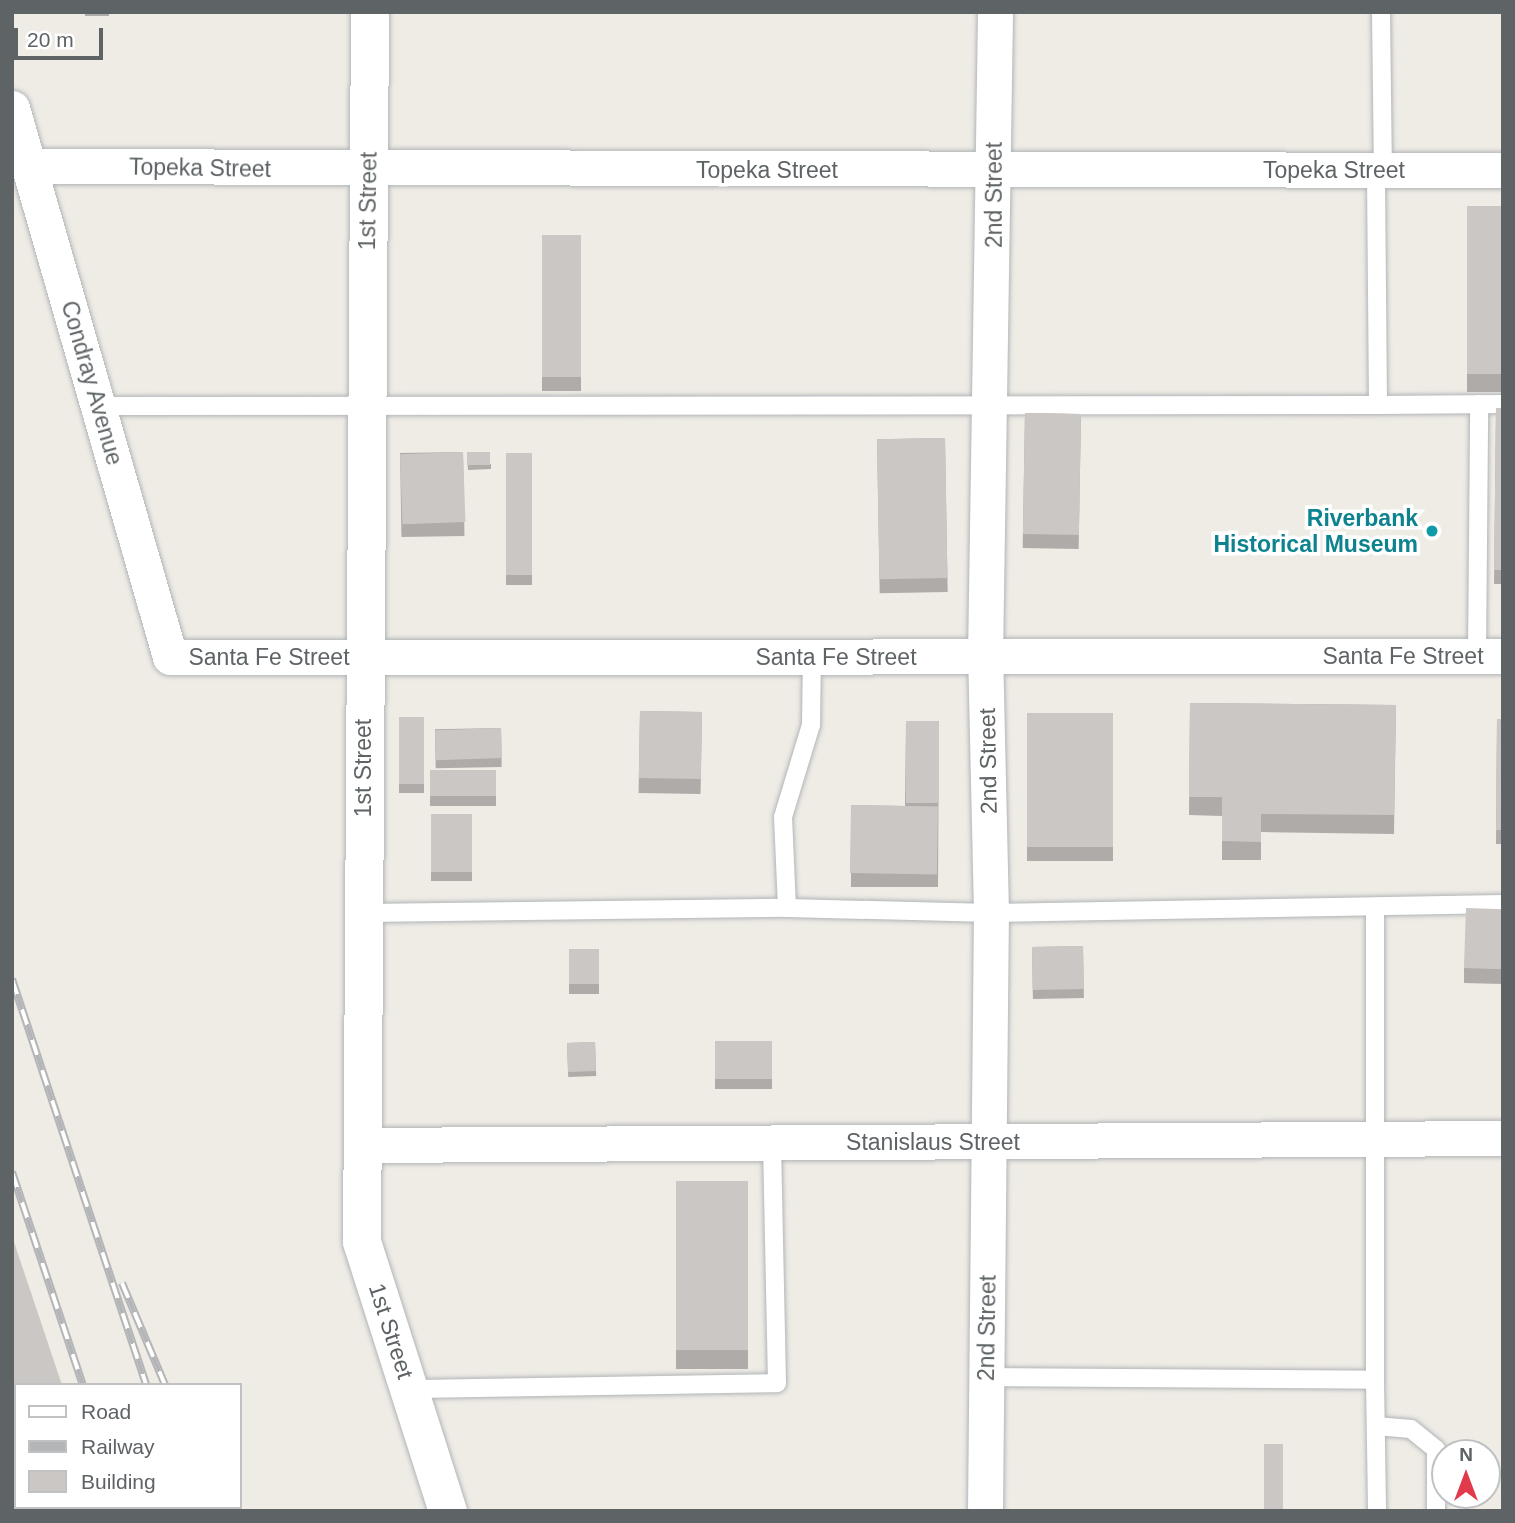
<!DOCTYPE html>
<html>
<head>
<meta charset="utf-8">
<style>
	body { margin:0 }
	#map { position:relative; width:1515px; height:1523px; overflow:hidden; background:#efece6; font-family:Arial,sans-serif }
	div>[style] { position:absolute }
	.roads { filter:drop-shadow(0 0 2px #b1b5b8) drop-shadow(0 0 2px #b1b5b8) }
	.service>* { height:18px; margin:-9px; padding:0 9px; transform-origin:9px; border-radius:9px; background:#fff }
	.minor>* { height:35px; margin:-17.5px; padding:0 17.5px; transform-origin:17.5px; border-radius:17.5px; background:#fff }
	.tertiary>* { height:38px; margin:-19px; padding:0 19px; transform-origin:19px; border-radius:19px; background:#fff }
	.rail>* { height:8px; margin-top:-4px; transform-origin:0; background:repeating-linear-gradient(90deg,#fff 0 16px,#b4b5b6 0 32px); box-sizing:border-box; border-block:2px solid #b4b5b6 }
	.wall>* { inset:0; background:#afaba9; transform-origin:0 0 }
	.building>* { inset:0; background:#cbc7c4; transform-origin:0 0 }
	.dots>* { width:19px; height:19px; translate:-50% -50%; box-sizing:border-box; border:4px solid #fff; border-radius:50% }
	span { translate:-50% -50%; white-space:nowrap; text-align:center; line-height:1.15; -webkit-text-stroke:7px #fff; paint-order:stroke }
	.street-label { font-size:23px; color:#5e6366 }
	.culture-label { font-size:23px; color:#0d838f; font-weight:700 }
	.right { translate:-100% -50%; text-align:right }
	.frame { position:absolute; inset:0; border:14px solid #5e6366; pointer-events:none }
	.legend { position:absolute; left:14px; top:1383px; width:228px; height:126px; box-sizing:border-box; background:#fff; border:2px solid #bfc1c2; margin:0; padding:9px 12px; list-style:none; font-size:21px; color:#5e6366 }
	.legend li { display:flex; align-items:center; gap:14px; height:35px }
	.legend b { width:35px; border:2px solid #bfc1c2 }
	.north { position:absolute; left:1431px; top:1439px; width:70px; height:70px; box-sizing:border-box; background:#fff; border:2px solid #bfc1c2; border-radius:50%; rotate:0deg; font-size:19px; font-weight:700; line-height:28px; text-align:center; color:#5e6366 }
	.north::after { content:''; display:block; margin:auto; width:24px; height:32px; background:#e13a4a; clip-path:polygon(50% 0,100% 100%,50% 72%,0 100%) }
	.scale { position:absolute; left:14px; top:28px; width:89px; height:32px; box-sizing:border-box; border:4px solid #5e6366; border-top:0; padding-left:9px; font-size:21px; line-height:24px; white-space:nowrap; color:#5e6366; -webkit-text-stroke:5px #fff; paint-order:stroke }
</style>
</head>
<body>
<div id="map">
	<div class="roads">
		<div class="service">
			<i style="left:1381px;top:12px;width:158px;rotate:89.3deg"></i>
			<i style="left:1378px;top:405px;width:125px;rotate:-0.5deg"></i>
			<i style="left:98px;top:406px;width:1280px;rotate:-0.04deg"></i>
			<i style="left:1378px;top:405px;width:235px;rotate:-90.5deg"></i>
			<i style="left:1477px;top:656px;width:252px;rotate:-89.5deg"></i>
			<i style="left:787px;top:908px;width:204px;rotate:1.4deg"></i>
			<i style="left:991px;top:913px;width:512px;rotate:-1.01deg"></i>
			<i style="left:363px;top:913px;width:424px;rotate:-0.7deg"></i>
			<i style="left:787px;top:908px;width:91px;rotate:-92.5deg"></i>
			<i style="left:783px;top:817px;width:96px;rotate:-73.1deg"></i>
			<i style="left:811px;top:725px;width:69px;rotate:-89.2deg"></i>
			<i style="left:987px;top:1377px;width:388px;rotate:0.4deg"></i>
			<i style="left:1375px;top:1380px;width:473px;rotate:-90deg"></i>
			<i style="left:1375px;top:1380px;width:131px;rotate:89.1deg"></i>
			<i style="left:409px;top:1389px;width:368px;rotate:-0.9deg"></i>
			<i style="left:777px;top:1383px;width:241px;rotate:-91.2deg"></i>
			<i style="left:1376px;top:1426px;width:35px;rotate:5deg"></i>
			<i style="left:1411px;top:1429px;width:32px;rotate:39deg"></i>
			<i style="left:1436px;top:1449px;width:62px;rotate:90deg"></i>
		</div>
		<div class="minor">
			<i style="left:12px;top:108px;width:571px;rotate:73.94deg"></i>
			<i style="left:170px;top:657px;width:1333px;rotate:-0.04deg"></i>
			<i style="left:31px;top:166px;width:1472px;rotate:0.16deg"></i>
			<i style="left:362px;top:1145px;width:1141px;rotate:-0.35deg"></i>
			<i style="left:985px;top:1511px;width:598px;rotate:-89.43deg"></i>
			<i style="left:991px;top:913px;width:255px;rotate:-91.3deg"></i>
			<i style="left:985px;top:658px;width:646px;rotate:-89.11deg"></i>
		</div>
		<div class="tertiary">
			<i style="left:370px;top:12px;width:1230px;rotate:90.37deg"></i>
			<i style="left:362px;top:1242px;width:282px;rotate:72.3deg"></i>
		</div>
	</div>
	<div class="rail">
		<i style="left:12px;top:979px;width:428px;rotate:71.7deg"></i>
		<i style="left:12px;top:1172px;width:225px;rotate:71.6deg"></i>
		<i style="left:122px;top:1283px;width:111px;rotate:67.1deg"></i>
		<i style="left:123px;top:1507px;width:4px;rotate:76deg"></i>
		<i style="left:186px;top:1507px;width:4px;rotate:76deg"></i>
		<i style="left:211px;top:1507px;width:4px;rotate:76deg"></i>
	</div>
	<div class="wall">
		<i style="left:85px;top:12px;width:24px;height:4px"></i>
		<i style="left:1467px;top:206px;width:36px;height:186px"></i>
		<i style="left:542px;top:235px;width:39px;height:156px"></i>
		<i style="clip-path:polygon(1496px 408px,1503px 408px,1503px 584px,1494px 584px)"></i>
		<i style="left:1025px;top:413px;width:56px;height:135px;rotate:1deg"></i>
		<i style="left:945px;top:438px;width:154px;height:68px;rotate:89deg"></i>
		<i style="left:463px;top:452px;width:84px;height:63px;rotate:89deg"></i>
		<i style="clip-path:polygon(467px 452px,491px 464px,491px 469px,468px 470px)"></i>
		<i style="left:506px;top:453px;width:26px;height:132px"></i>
		<i style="clip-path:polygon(1190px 703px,1396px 705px,1394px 834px,1261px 832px,1261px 860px,1222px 860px,1222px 816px,1189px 815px)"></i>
		<i style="left:640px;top:711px;width:62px;height:82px;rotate:1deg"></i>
		<i style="left:1027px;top:713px;width:86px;height:148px"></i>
		<i style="left:399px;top:717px;width:25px;height:76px"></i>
		<i style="clip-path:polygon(1497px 719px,1503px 719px,1503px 844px,1496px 844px)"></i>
		<i style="clip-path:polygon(906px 721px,939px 721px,938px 887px,851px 887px,851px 805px,905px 806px)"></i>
		<i style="left:501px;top:728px;width:39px;height:66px;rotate:89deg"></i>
		<i style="left:430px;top:770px;width:66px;height:36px"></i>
		<i style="left:431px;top:814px;width:41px;height:67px"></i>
		<i style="clip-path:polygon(1503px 909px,1503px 984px,1464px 983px,1464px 968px)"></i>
		<i style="left:1083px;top:946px;width:52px;height:51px;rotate:89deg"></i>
		<i style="left:569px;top:949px;width:30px;height:45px"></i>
		<i style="left:772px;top:1041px;width:48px;height:57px;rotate:90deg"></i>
		<i style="left:595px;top:1042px;width:34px;height:28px;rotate:88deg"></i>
		<i style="left:676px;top:1181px;width:72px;height:188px"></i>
	</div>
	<div class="building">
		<i style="left:1467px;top:206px;width:36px;height:168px"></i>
		<i style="left:542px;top:235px;width:39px;height:142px"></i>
		<i style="clip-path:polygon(1496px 408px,1503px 408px,1503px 570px,1494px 570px)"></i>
		<i style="left:1025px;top:413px;width:56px;height:121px;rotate:1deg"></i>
		<i style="left:945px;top:438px;width:140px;height:68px;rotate:89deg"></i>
		<i style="left:463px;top:452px;width:70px;height:63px;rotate:88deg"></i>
		<i style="left:467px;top:452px;width:23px;height:13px"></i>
		<i style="left:506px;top:453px;width:26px;height:122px"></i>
		<i style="clip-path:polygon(1190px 703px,1396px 705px,1394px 815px,1261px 814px,1261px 842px,1222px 841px,1222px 797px,1189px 797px)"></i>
		<i style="left:640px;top:711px;width:62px;height:67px;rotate:1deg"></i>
		<i style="left:1027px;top:713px;width:86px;height:134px"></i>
		<i style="left:399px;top:717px;width:25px;height:67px"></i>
		<i style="clip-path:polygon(1497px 719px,1503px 719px,1503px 830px,1496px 830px)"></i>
		<i style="left:906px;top:721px;width:33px;height:82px"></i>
		<i style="left:501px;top:728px;width:30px;height:66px;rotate:88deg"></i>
		<i style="left:430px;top:770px;width:66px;height:26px"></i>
		<i style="left:851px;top:805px;width:87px;height:68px;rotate:1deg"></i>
		<i style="left:431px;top:814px;width:41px;height:58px"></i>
		<i style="left:1466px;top:908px;width:37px;height:60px;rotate:2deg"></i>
		<i style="left:1083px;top:946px;width:43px;height:51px;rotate:89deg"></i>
		<i style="left:569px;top:949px;width:30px;height:35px"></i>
		<i style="left:772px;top:1041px;width:38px;height:57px;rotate:90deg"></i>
		<i style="left:595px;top:1042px;width:29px;height:28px;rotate:88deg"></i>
		<i style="left:676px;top:1181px;width:72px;height:169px"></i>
		<i style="clip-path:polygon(12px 1236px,62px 1385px,16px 1385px,16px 1507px,103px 1507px,104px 1511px,12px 1511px)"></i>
		<i style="left:1264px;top:1444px;width:19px;height:67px"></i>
	</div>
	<div class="dots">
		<i style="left:1432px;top:531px;background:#0f9aa8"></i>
	</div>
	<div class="street-label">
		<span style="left:200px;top:168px;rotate:1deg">Topeka Street</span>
		<span style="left:767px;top:170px">Topeka Street</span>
		<span style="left:1334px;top:170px">Topeka Street</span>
		<span style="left:994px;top:195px;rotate:-90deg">2nd Street</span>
		<span style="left:368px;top:201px;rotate:-89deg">1st Street</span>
		<span style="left:92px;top:383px;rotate:74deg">Condray Avenue</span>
		<span style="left:1403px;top:656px">Santa Fe Street</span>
		<span style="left:269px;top:657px">Santa Fe Street</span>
		<span style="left:836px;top:657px">Santa Fe Street</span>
		<span style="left:988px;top:761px;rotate:-91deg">2nd Street</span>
		<span style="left:363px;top:768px;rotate:-90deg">1st Street</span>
		<span style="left:933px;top:1142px">Stanislaus Street</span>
		<span style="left:987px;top:1328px;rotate:-89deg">2nd Street</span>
		<span style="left:391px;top:1331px;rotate:72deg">1st Street</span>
	</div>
	<div class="culture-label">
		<span class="right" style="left:1418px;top:531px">Riverbank<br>Historical Museum</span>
	</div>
	<div class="frame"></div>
	<ul class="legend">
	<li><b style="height:9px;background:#fff"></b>Road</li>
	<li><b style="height:9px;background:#b4b5b6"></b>Railway</li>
	<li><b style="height:19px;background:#cbc7c4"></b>Building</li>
	</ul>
	<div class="north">N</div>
	<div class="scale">20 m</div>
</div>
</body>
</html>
